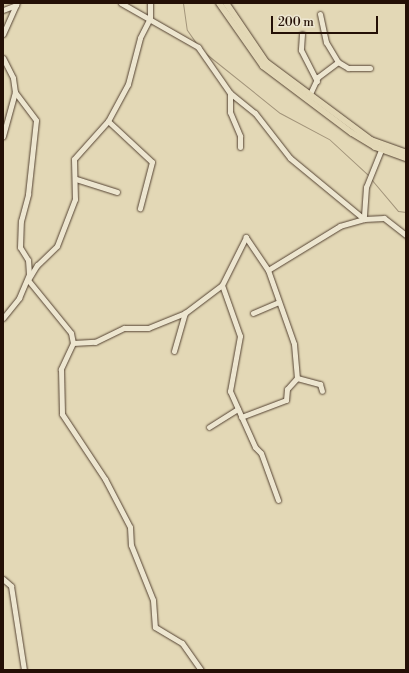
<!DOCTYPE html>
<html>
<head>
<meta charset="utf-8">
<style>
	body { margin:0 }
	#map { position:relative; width:409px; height:673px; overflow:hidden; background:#e3d8b6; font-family:"Libre Bodoni",serif }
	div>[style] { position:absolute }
	.stream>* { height:1px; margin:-0.5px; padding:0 0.5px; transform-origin:0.5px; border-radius:0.5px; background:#a2947a }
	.roads { filter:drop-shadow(0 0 1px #544232) drop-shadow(0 0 1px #544232) }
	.minor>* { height:5px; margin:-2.5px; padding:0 2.5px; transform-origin:2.5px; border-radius:2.5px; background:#ede6d0 }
	.major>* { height:6px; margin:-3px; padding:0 3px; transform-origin:3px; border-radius:3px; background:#e3d8b6 }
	span { translate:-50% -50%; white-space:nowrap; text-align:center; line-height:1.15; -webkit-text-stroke:3px #ede6d0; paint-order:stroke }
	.frame { position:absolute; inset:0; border:4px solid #241006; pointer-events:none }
	.scale { position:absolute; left:271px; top:16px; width:107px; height:18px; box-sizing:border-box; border:2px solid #241006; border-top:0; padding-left:5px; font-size:12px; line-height:14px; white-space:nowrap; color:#241006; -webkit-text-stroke:3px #ede6d0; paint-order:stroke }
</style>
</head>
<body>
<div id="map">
	<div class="stream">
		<i style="left:183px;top:3px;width:27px;rotate:82deg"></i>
		<i style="left:187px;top:30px;width:16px;rotate:55deg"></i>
		<i style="left:205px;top:53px;width:96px;rotate:38.7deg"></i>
		<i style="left:280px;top:113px;width:55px;rotate:28deg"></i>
		<i style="left:329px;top:139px;width:53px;rotate:42.7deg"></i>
		<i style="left:371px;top:179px;width:42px;rotate:49.8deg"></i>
		<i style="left:398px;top:211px;width:8px;rotate:7deg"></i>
	</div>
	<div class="roads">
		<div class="minor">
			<i style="left:121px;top:3px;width:89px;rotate:29.7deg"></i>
			<i style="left:198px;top:47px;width:56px;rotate:55.2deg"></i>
			<i style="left:230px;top:93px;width:32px;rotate:39deg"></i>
			<i style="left:255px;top:113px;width:57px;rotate:52.1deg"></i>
			<i style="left:290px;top:158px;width:96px;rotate:39.5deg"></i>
			<i style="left:364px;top:219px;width:25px;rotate:164deg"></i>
			<i style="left:340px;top:226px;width:84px;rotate:148.6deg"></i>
			<i style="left:268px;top:270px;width:78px;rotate:70.6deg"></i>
			<i style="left:294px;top:344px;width:34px;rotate:85deg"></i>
			<i style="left:297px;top:378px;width:15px;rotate:132deg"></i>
			<i style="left:287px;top:389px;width:11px;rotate:95deg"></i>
			<i style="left:286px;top:400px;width:48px;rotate:159.3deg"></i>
			<i style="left:150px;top:3px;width:15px;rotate:90deg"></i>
			<i style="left:150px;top:18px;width:22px;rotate:117deg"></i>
			<i style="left:140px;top:38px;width:48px;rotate:104.6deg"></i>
			<i style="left:128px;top:84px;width:42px;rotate:118.4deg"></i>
			<i style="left:108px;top:121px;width:51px;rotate:131.8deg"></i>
			<i style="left:74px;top:159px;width:40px;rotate:88.6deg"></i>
			<i style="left:75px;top:199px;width:50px;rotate:111deg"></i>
			<i style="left:57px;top:246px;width:28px;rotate:136deg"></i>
			<i style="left:37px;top:265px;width:17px;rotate:121deg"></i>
			<i style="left:28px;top:280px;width:68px;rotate:50.9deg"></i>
			<i style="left:71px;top:333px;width:10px;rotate:79deg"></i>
			<i style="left:73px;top:343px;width:29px;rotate:115deg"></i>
			<i style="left:61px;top:369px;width:45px;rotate:88.7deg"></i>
			<i style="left:62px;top:414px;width:78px;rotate:56.5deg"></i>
			<i style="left:105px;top:479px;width:54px;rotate:62.5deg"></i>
			<i style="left:130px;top:527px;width:18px;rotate:87deg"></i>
			<i style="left:131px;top:545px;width:59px;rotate:68.2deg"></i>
			<i style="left:153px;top:600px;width:27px;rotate:86deg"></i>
			<i style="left:155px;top:627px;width:31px;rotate:31deg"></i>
			<i style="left:182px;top:643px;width:33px;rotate:55deg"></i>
			<i style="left:3px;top:10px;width:14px;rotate:-21deg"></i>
			<i style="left:320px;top:14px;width:29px;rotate:78deg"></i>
			<i style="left:326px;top:42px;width:23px;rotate:59deg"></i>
			<i style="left:338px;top:62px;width:12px;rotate:31deg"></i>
			<i style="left:348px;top:68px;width:22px"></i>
			<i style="left:3px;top:34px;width:34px;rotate:-66deg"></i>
			<i style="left:302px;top:34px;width:16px;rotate:94deg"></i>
			<i style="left:301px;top:50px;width:35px;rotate:63deg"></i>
			<i style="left:3px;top:58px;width:22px;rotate:63deg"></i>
			<i style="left:13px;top:78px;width:14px;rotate:82deg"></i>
			<i style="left:15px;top:92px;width:46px;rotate:105.3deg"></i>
			<i style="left:230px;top:93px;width:19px;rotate:90deg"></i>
			<i style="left:230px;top:112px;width:26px;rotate:67deg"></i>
			<i style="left:240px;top:136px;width:11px;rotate:90deg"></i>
			<i style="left:309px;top:96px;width:21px;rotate:-65deg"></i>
			<i style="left:318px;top:77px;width:25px;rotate:-37deg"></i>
			<i style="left:108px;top:121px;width:60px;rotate:43deg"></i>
			<i style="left:152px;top:162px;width:48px;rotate:104.6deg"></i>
			<i style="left:381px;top:150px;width:40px;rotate:112deg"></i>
			<i style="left:366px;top:187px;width:32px;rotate:94deg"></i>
			<i style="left:364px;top:219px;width:20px;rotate:-3deg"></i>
			<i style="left:384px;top:218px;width:28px;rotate:38deg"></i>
			<i style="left:76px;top:179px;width:43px;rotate:17.6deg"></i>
			<i style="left:268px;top:270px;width:40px;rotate:-124deg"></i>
			<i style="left:246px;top:237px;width:54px;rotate:116.6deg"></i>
			<i style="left:222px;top:285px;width:54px;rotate:70.6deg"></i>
			<i style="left:240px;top:336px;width:56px;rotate:100.3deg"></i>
			<i style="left:230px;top:391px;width:61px;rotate:65.9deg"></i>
			<i style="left:255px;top:447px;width:8px;rotate:45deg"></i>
			<i style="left:261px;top:453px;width:50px;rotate:70.1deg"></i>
			<i style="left:253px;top:313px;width:28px;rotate:-23deg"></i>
			<i style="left:3px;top:318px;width:26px;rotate:-51deg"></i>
			<i style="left:19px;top:298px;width:26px;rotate:-67deg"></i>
			<i style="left:29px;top:274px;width:14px;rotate:-94deg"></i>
			<i style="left:28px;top:260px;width:15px;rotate:-122deg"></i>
			<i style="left:20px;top:247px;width:26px;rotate:-88deg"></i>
			<i style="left:21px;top:221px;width:28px;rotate:-75deg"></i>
			<i style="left:28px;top:194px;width:74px;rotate:-83.8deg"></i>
			<i style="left:36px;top:120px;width:35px;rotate:-127deg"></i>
			<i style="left:73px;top:343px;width:22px;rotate:-3deg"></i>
			<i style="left:95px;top:342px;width:32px;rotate:-26deg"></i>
			<i style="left:124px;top:328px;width:24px"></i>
			<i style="left:148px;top:328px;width:40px;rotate:-22deg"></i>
			<i style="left:185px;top:313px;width:46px;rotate:-37.1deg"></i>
			<i style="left:174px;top:351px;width:40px;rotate:-74deg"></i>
			<i style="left:297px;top:378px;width:24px;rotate:15deg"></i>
			<i style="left:320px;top:384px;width:7px;rotate:74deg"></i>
			<i style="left:209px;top:427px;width:34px;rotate:-32deg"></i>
			<i style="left:3px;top:579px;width:11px;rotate:41deg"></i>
			<i style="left:11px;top:586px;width:85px;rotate:81.2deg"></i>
		</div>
		<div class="major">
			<i style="left:219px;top:3px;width:77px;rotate:55.1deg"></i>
			<i style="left:263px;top:66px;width:111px;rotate:37deg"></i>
			<i style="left:352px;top:133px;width:27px;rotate:31deg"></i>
			<i style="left:375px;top:147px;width:33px;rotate:20deg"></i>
			<i style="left:226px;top:3px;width:71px;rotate:55.9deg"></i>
			<i style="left:266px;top:62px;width:131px;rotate:36.6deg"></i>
			<i style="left:371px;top:140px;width:37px;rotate:20deg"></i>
		</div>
	</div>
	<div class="frame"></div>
	<div class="scale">200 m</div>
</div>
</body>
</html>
